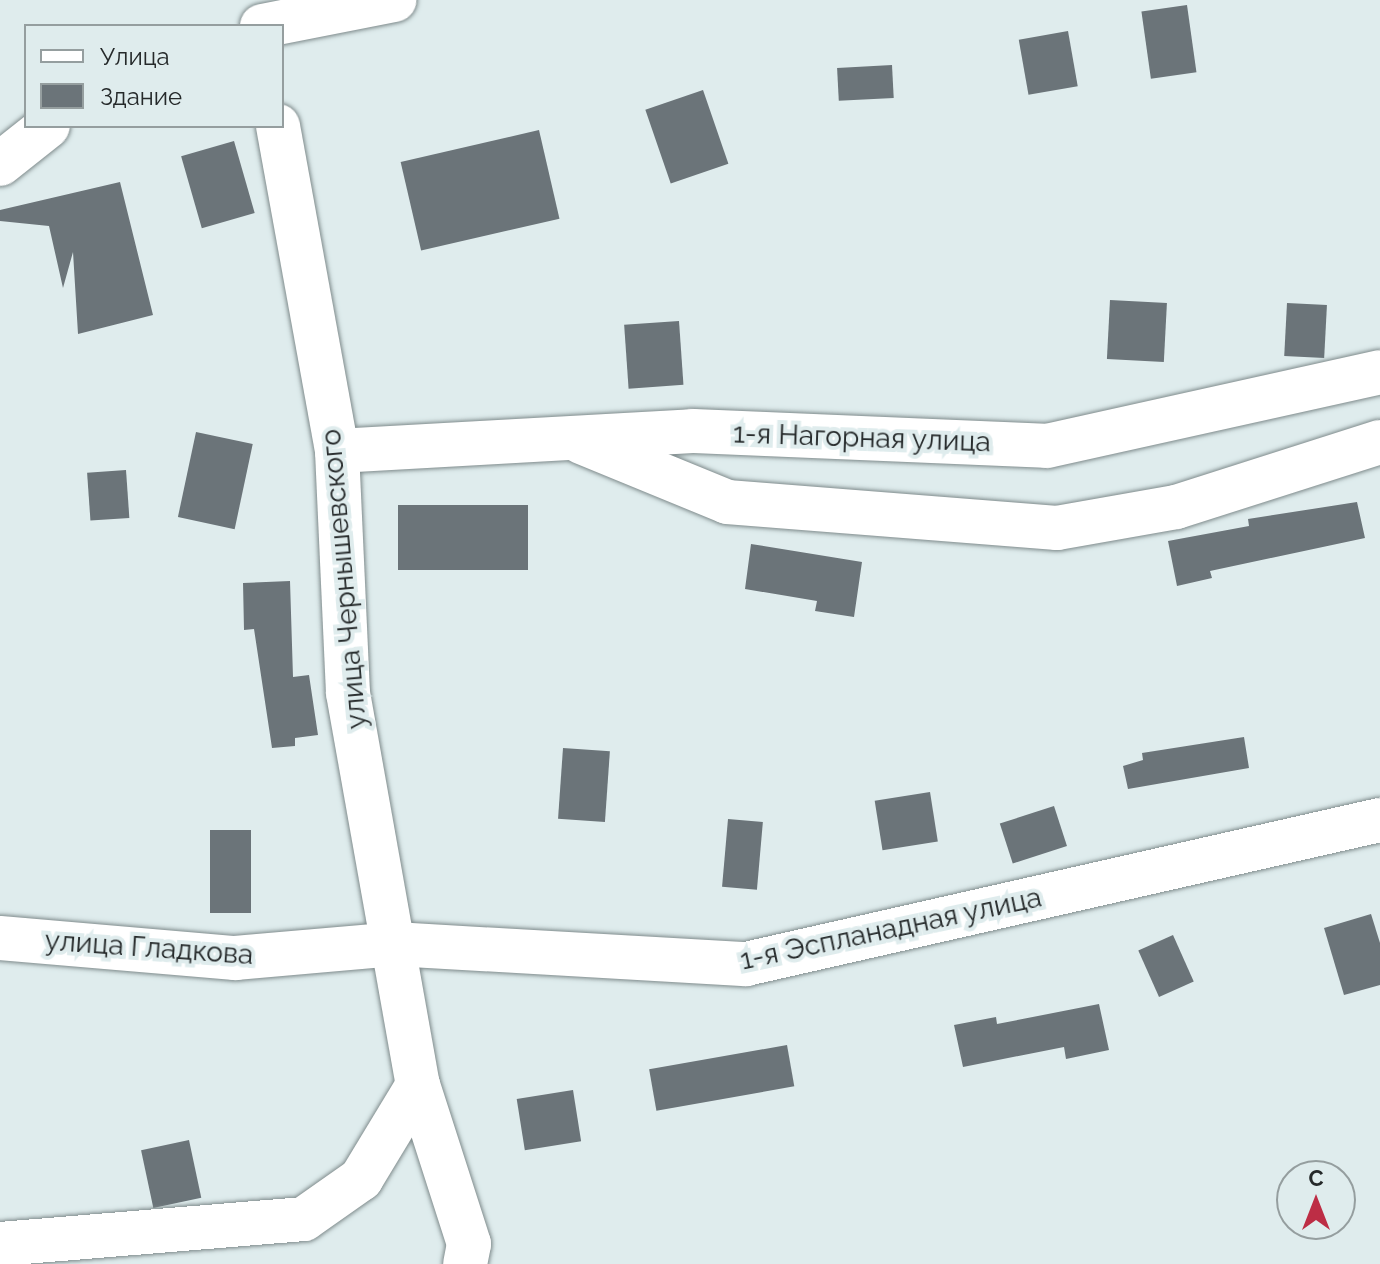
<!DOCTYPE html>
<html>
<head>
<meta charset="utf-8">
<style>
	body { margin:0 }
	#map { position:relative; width:1380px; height:1264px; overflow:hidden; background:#dfeced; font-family:Raleway,sans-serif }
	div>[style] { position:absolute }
	.building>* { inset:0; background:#6b7479; transform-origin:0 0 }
	.roads { filter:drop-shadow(0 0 2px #7f8b8c) drop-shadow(0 0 2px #7f8b8c) }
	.minor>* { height:44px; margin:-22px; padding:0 22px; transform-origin:22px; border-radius:22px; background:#fff }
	span { translate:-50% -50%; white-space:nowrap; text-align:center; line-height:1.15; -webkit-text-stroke:8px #dfeced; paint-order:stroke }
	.street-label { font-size:28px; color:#25292a }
	.legend { position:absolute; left:24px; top:24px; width:260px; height:104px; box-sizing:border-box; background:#dfeced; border:2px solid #959e9f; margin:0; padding:10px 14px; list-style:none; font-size:24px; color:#25292a }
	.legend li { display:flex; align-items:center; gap:16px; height:40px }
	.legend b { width:40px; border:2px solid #959e9f }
	.north { position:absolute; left:1276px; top:1160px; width:80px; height:80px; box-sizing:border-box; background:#dfeced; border:2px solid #959e9f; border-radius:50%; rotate:0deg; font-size:22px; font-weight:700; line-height:32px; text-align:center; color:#25292a }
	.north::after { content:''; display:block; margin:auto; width:28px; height:36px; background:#bd2d45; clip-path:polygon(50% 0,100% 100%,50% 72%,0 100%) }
</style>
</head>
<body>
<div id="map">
	<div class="building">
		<i style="left:1187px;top:5px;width:68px;height:46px;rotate:82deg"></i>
		<i style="left:1068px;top:31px;width:56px;height:50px;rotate:80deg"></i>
		<i style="left:892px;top:65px;width:33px;height:55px;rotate:87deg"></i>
		<i style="left:703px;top:90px;width:78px;height:61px;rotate:71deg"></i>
		<i style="left:539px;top:130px;width:91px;height:142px;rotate:77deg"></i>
		<i style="left:234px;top:141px;width:75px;height:55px;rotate:74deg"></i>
		<i style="clip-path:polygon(120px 182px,153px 315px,78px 334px,73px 252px,63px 288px,49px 226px,0 221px,0 210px)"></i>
		<i style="left:1110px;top:300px;width:57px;height:59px;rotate:3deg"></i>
		<i style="left:1287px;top:303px;width:40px;height:53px;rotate:3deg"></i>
		<i style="left:679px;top:321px;width:64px;height:55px;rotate:86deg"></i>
		<i style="left:196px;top:432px;width:58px;height:87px;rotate:12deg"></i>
		<i style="left:126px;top:470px;width:48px;height:39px;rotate:86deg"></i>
		<i style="clip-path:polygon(1357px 502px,1365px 538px,1210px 571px,1212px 578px,1177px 586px,1168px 541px,1249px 526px,1248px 519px)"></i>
		<i style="left:398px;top:505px;width:130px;height:65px"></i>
		<i style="clip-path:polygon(751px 544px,862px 562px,854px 617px,815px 611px,817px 601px,745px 589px)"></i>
		<i style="clip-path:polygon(290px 581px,293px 677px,309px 675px,318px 735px,295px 738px,295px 746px,272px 748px,254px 629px,244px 630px,243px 583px)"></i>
		<i style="clip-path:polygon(1244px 737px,1249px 768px,1128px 789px,1123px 766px,1143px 760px,1142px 753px)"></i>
		<i style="left:563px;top:748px;width:47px;height:71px;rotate:4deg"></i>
		<i style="left:930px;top:792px;width:50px;height:56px;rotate:81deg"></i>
		<i style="left:1054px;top:806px;width:42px;height:57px;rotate:72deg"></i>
		<i style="left:728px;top:819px;width:35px;height:68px;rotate:5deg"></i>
		<i style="left:210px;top:830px;width:41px;height:83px"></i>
		<i style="clip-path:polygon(1371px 914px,1380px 943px,1380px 985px,1344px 995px,1324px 928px)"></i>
		<i style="left:1173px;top:935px;width:51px;height:38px;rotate:66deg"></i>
		<i style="clip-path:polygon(1099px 1004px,1109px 1050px,1066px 1059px,1064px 1047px,963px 1067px,954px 1025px,996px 1017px,997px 1024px)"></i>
		<i style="left:787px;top:1045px;width:42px;height:140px;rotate:80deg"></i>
		<i style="left:573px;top:1090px;width:52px;height:57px;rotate:81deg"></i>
		<i style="left:189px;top:1140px;width:59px;height:49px;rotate:78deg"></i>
	</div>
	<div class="roads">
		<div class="minor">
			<i style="left:262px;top:26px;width:135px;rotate:-11.1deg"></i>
			<i style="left:278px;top:126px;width:330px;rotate:79.7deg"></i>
			<i style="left:337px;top:451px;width:242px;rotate:87.4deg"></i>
			<i style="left:348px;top:693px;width:398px;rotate:79.9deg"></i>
			<i style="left:418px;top:1085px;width:167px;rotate:72.2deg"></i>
			<i style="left:469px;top:1244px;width:20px;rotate:101deg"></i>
			<i style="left:0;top:164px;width:61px;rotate:-38.4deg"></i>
			<i style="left:581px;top:442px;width:158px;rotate:22.3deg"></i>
			<i style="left:727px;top:502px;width:331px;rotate:4.5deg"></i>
			<i style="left:1057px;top:528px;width:121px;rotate:-10deg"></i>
			<i style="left:1176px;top:507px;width:214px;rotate:-17.7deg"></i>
			<i style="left:337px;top:451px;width:356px;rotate:-3.2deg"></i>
			<i style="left:692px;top:431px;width:355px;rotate:2.4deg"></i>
			<i style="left:1047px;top:446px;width:341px;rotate:-12.5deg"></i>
			<i style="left:0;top:938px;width:236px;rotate:4.9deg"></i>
			<i style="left:235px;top:958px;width:160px;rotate:-5deg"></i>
			<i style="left:394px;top:944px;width:353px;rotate:3.3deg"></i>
			<i style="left:746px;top:964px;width:650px;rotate:-12.8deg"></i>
			<i style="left:0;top:1244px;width:305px;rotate:-4.7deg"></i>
			<i style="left:304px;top:1219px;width:70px;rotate:-35.1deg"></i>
			<i style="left:361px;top:1179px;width:110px;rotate:-58.8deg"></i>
		</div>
	</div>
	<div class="street-label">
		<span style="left:862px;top:438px;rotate:2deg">1-я Нагорная улица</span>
		<span style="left:344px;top:579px;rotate:-95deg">улица Чернышевского</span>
		<span style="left:891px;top:929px;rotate:-12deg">1-я Эспланадная улица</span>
		<span style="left:149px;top:948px;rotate:4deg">улица Гладкова</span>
	</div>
	<ul class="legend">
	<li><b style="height:10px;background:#fff"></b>Улица</li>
	<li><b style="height:22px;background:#6b7479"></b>Здание</li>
	</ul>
	<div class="north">С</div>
</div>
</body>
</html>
